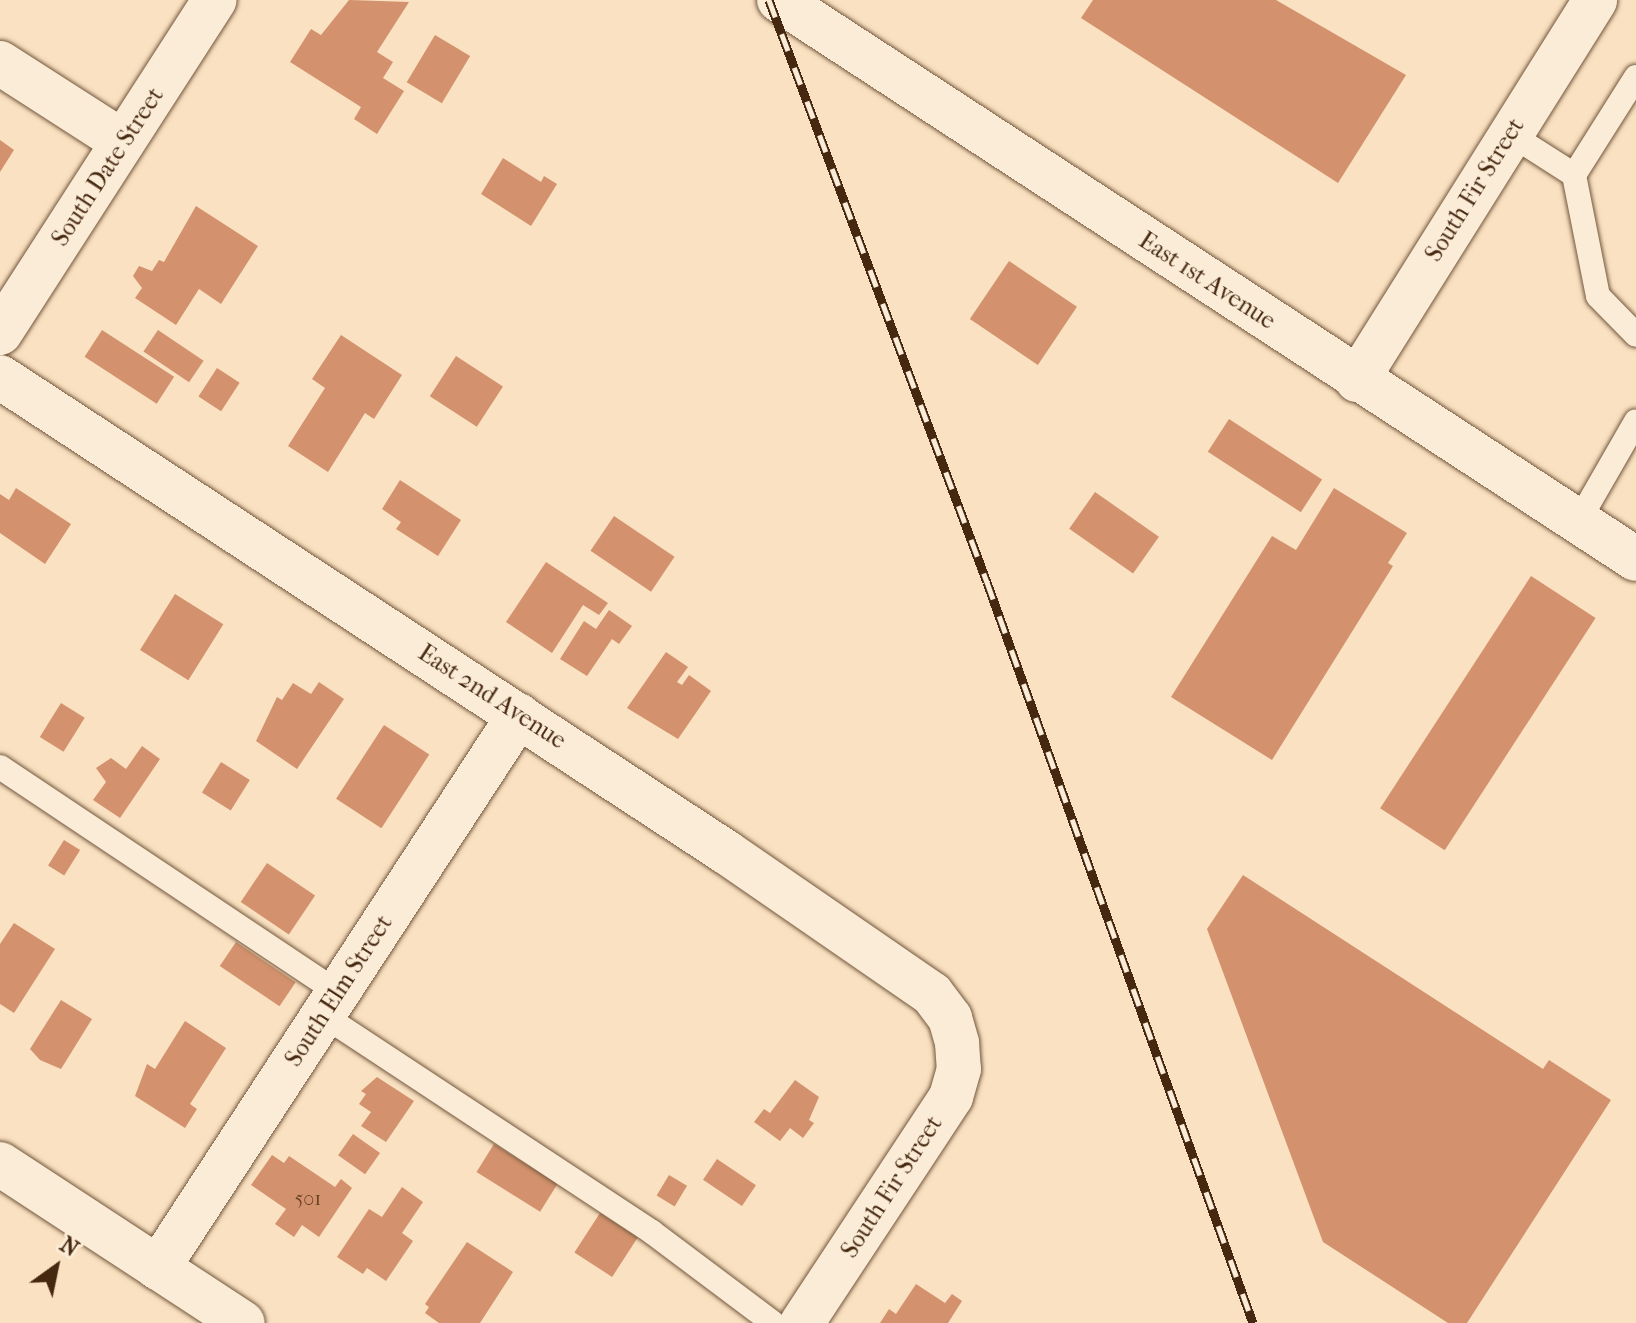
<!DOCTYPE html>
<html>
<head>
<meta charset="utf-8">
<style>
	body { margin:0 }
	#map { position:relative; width:1636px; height:1323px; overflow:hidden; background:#f9e1c1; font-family:"IM FELL French Canon",serif }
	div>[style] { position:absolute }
	.building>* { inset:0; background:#d3926d; transform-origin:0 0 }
	.roads { filter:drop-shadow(0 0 2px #73563c) drop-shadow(0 0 2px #73563c) }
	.lane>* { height:24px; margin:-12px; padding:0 12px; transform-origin:12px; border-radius:12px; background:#fbecd7 }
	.street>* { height:44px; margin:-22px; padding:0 22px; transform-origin:22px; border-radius:22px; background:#fbecd7 }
	.secondary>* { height:44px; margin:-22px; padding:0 22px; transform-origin:22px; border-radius:22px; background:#fbecd7 }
	.rail>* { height:9px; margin-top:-4.5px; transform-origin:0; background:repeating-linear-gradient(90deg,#fbecd7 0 18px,#462710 0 36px); box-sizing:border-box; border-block:2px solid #462710 }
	span { translate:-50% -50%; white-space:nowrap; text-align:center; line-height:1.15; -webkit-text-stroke:7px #fbecd7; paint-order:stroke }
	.number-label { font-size:20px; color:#694227 }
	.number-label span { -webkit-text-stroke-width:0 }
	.street-label { font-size:24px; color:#462710 }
	.north { position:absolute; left:16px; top:1227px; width:80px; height:80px; -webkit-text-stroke:6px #fbecd7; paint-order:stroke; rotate:33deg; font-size:22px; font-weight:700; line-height:32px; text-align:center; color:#462710 }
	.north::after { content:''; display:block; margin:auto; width:28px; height:36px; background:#462710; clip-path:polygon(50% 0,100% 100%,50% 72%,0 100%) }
</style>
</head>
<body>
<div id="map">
	<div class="building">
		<i style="clip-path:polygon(349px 0,409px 2px,377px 52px,393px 62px,383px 78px,404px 91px,377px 134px,354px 119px,361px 107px,290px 62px,311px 29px,321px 35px)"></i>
		<i style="clip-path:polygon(1093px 0,1276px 0,1406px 75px,1338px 183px,1081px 18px)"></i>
		<i style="left:435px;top:35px;width:41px;height:55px;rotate:31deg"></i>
		<i style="clip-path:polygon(0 140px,14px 150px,0 172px)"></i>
		<i style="clip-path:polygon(503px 158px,541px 182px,544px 176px,557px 184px,531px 226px,481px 194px)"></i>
		<i style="clip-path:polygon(196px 206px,258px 246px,221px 304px,199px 289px,176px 325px,135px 298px,142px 288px,133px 276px,139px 266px,152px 271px,159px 260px,164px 262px)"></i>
		<i style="left:1009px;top:261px;width:82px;height:70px;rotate:34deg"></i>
		<i style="left:102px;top:330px;width:86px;height:32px;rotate:33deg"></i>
		<i style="left:158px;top:330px;width:55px;height:26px;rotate:34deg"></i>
		<i style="clip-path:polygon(341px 335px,402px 375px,374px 419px,365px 413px,328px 472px,288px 446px,325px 388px,312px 379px)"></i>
		<i style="left:456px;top:356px;width:56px;height:48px;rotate:33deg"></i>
		<i style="left:217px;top:368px;width:27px;height:34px;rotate:33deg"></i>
		<i style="left:1229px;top:419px;width:111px;height:39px;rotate:33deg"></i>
		<i style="clip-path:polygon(400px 480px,461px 520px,438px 556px,396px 529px,401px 522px,382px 509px)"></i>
		<i style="clip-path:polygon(16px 488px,71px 524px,45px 564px,0 533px,0 494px,9px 500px)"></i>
		<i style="clip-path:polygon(1334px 488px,1407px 533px,1388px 563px,1393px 566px,1272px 760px,1171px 697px,1272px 536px,1296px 550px)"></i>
		<i style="left:1095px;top:492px;width:78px;height:45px;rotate:35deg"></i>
		<i style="left:614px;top:516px;width:73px;height:42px;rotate:34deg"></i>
		<i style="clip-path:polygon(546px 562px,608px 603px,599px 615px,583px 605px,552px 653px,506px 622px)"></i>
		<i style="left:1531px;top:576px;width:77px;height:277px;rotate:33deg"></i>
		<i style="left:175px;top:594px;width:57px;height:66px;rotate:32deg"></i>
		<i style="clip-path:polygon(609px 610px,632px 626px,619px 644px,612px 639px,587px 676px,560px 659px,584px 621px,596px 629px)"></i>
		<i style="clip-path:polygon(666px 652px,688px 667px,677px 682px,682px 685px,689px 675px,711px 691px,678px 739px,627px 708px)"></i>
		<i style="clip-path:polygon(319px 682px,344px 699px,297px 769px,256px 741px,277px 697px,282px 700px,293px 683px,311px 694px)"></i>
		<i style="left:61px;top:703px;width:28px;height:40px;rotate:32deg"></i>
		<i style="left:384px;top:725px;width:54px;height:88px;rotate:33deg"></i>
		<i style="clip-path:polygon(142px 746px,160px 759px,120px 818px,93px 800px,106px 782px,96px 768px,111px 758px,126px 769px)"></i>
		<i style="left:221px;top:762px;width:34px;height:36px;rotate:32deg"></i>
		<i style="left:64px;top:840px;width:19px;height:30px;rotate:32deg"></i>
		<i style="left:267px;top:863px;width:58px;height:47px;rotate:34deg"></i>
		<i style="clip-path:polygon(1243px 875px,1543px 1069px,1549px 1060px,1611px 1100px,1467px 1323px,1448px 1323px,1323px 1242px,1207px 929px)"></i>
		<i style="clip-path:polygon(14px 923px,55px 949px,14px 1013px,0 1004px,0 944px)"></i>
		<i style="left:236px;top:942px;width:72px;height:29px;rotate:34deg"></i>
		<i style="clip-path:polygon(61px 1000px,92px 1019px,61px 1069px,40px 1060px,30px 1049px)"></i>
		<i style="clip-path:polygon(185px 1021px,226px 1048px,190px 1104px,197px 1109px,185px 1128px,135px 1096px,147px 1064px,155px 1069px)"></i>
		<i style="clip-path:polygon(377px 1077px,414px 1101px,386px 1142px,361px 1126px,371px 1112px,359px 1104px,366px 1094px,361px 1091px)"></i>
		<i style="clip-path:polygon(795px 1080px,819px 1097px,809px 1120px,814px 1123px,803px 1138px,790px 1128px,780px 1141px,754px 1122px,764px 1109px,770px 1113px)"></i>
		<i style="left:353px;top:1134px;width:33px;height:26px;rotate:35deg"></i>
		<i style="left:494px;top:1144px;width:75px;height:33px;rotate:32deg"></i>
		<i style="clip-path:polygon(272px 1155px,284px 1163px,289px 1156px,335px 1187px,341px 1179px,352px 1188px,319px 1237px,302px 1225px,294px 1237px,275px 1224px,286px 1209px,251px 1185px)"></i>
		<i style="left:717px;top:1159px;width:47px;height:25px;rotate:34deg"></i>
		<i style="left:669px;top:1175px;width:21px;height:24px;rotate:31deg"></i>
		<i style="clip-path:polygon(402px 1187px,423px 1202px,402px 1233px,413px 1241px,386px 1281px,367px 1268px,363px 1274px,337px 1257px,369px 1209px,382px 1217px)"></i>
		<i style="left:600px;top:1213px;width:45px;height:47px;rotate:33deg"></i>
		<i style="clip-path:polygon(467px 1242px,513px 1272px,480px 1323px,439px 1323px,425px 1313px,429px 1307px,425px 1304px)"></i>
		<i style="clip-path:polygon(916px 1284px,945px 1303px,952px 1294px,962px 1301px,948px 1323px,880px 1323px,889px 1309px,896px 1314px)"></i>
	</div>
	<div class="roads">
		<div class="lane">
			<i style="left:1636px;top:77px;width:116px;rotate:122.3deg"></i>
			<i style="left:1574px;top:175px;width:123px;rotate:78.8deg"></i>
			<i style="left:1598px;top:296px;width:54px;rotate:45.7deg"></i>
			<i style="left:1510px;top:134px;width:76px;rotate:32.6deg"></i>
			<i style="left:1578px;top:522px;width:116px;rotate:-60.1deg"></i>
			<i style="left:0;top:767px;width:406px;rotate:33.7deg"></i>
			<i style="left:323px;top:1015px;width:394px;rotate:33.4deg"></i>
			<i style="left:652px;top:1232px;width:151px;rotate:36.9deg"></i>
		</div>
		<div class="street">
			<i style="left:0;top:63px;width:146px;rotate:32.7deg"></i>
			<i style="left:0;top:333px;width:396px;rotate:-57.2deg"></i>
			<i style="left:0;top:377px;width:868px;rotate:33.2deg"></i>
			<i style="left:726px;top:852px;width:250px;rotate:34.6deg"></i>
			<i style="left:932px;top:994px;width:30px;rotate:53deg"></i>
			<i style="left:950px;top:1018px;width:26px;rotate:74deg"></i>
			<i style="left:957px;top:1043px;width:26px;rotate:86deg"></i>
			<i style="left:959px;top:1069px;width:29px;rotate:106deg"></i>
			<i style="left:951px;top:1097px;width:271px;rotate:123.4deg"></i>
			<i style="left:1357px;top:380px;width:448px;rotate:-57.9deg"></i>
			<i style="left:0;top:1164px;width:290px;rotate:33.2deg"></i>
			<i style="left:158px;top:1268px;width:660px;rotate:-56.86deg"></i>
		</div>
		<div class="secondary">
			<i style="left:779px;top:0;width:1023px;rotate:33.12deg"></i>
		</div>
	</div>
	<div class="rail">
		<i style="left:769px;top:0;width:621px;rotate:69.47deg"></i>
		<i style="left:987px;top:582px;width:787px;rotate:70.25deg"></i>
	</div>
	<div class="number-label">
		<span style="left:308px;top:1198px">501</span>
	</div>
	<div class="street-label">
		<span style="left:108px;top:167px;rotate:-57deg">South Date Street</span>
		<span style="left:1475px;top:190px;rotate:-58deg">South Fir Street</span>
		<span style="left:1207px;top:281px;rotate:33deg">East 1st Avenue</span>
		<span style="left:492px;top:697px;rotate:33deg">East 2nd Avenue</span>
		<span style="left:339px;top:991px;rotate:-57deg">South Elm Street</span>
		<span style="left:892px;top:1187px;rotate:-57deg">South Fir Street</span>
	</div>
	<div class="north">N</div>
</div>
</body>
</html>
